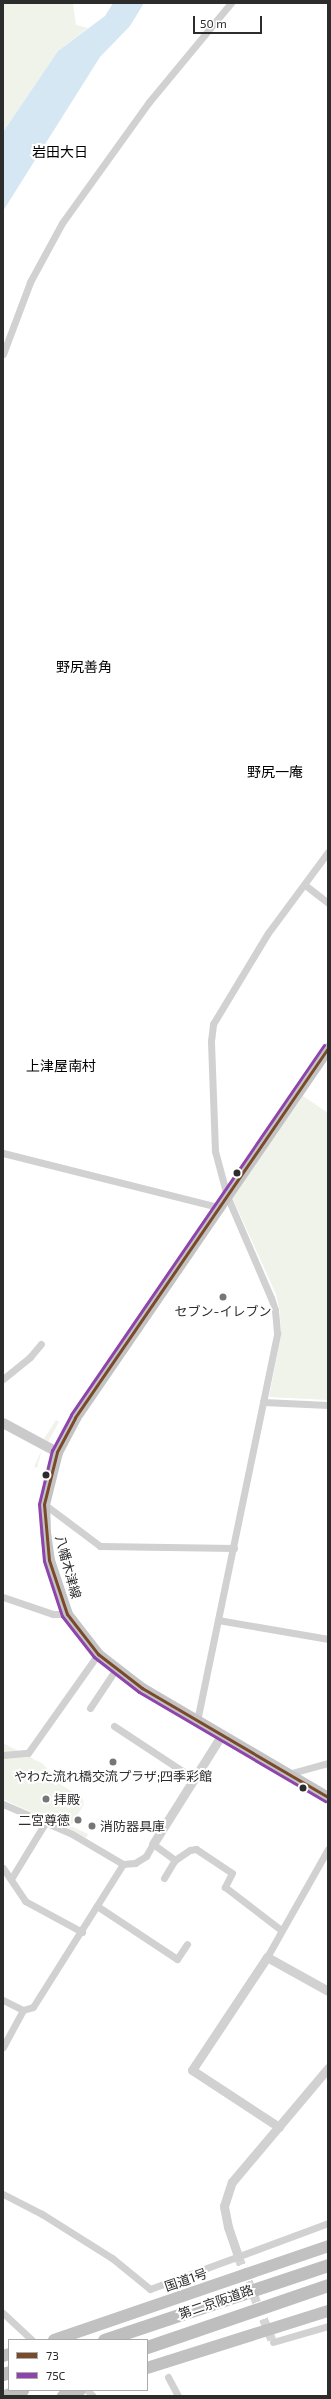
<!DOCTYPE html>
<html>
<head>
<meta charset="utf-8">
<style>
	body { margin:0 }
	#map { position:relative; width:331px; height:2399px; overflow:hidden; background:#fff; font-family:"Exo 2","Noto Sans JP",sans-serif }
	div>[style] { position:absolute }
	.green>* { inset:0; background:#eff3ea }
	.water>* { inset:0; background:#d5e7f2 }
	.tertiary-tunnel>* { height:9px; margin-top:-4.5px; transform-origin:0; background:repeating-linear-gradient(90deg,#d5d5d5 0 9px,transparent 0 13.5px) }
	.minor>* { height:7px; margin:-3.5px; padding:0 3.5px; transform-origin:3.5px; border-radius:3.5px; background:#d1d1d1 }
	.tertiary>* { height:9px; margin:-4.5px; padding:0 4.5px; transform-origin:4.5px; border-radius:4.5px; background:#d1d1d1 }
	.secondary>* { height:10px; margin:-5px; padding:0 5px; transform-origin:5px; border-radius:5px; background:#cacaca }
	.primary>* { height:11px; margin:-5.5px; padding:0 5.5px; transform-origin:5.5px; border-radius:5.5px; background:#c4c4c4 }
	.trunk>* { height:12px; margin:-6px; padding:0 6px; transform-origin:6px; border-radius:6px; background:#c1c1c1 }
	.motorway>* { height:13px; margin:-6.5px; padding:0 6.5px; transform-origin:6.5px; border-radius:6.5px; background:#bebebe }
	.motorway-bridge>* { height:13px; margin:-6.5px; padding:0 6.5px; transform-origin:6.5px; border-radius:6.5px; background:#bebebe }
	.bus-1>* { height:3px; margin:-1.5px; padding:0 1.5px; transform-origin:1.5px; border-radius:1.5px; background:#7a4b2a }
	.bus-2>* { height:3px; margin:-1.5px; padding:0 1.5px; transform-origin:1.5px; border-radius:1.5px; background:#8e44ad }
	.dots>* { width:11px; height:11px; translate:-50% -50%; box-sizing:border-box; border:2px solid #fff; border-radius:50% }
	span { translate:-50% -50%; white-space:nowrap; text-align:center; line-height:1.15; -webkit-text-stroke:4px #fff; paint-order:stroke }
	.poi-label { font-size:13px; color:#2c2c2c }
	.left { translate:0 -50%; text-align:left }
	.right { translate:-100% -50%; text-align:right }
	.street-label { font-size:13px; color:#2c2c2c }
	.neighbourhood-label { font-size:14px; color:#000 }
	.frame { position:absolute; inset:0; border:4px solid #2c2c2c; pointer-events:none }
	.legend { position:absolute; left:8px; top:2339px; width:140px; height:52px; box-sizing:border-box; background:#fff; border:1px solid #ababab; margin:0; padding:5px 7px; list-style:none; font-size:12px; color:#2c2c2c }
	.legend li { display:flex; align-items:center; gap:8px; height:20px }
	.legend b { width:20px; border:1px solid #ababab }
	.scale { position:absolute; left:193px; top:16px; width:69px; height:18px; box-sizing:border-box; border:2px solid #2c2c2c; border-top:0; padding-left:5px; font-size:12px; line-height:14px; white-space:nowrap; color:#2c2c2c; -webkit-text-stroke:3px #fff; paint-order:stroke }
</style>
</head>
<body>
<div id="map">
	<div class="green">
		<i style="clip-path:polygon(3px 3px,73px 3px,76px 25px,88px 28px,58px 51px,3px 132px)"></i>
		<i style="clip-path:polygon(303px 1096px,328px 1113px,328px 1400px,269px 1397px,281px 1336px,280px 1312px,276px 1294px,232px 1197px)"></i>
		<i style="clip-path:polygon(56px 1420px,59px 1422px,48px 1442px,44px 1439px)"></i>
		<i style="clip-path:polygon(42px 1449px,37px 1468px,34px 1467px)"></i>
		<i style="clip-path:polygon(3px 1743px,43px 1764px,60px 1784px,82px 1798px,84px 1804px,71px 1826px,88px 1834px,86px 1838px,3px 1799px)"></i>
	</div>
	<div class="water">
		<i style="clip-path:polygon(113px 3px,144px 3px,130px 26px,100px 57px,3px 211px,3px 132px,58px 51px,105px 16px)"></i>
	</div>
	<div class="tertiary-tunnel">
		<i style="left:238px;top:2256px;width:93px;rotate:67.9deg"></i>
	</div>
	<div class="minor">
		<i style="left:3px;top:354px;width:77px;rotate:-69.4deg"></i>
		<i style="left:30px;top:282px;width:67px;rotate:-61.5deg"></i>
		<i style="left:62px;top:223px;width:149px;rotate:-54.3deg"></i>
		<i style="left:149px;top:102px;width:129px;rotate:-50.4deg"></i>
		<i style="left:305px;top:885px;width:29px;rotate:38deg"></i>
		<i style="left:3px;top:1153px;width:222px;rotate:14.1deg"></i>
		<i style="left:3px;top:1379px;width:35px;rotate:-39deg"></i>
		<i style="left:30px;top:1357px;width:17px;rotate:-50deg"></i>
		<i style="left:263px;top:1402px;width:65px;rotate:2.6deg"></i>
		<i style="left:44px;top:1504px;width:70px;rotate:36.9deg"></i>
		<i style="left:100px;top:1546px;width:134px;rotate:0.9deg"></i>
		<i style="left:3px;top:1597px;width:53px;rotate:18.8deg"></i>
		<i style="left:53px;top:1614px;width:14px"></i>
		<i style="left:218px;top:1620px;width:112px;rotate:9.8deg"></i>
		<i style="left:90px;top:1708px;width:47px;rotate:-56.3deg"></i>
		<i style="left:197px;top:1721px;width:396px;rotate:-78.3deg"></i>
		<i style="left:277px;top:1333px;width:23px;rotate:-95deg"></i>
		<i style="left:275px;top:1310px;width:13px;rotate:-108deg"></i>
		<i style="left:271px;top:1298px;width:111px;rotate:-113.3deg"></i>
		<i style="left:227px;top:1196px;width:47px;rotate:-104.9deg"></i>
		<i style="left:215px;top:1151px;width:110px;rotate:-92.1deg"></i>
		<i style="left:211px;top:1041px;width:17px;rotate:-83deg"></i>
		<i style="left:213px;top:1024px;width:106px;rotate:-58.9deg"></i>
		<i style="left:268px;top:933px;width:101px;rotate:-53.5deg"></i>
		<i style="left:114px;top:1726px;width:95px;rotate:33.4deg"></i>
		<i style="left:3px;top:1755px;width:25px;rotate:-5deg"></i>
		<i style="left:28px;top:1753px;width:121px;rotate:-54.7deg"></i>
		<i style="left:288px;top:1774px;width:41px;rotate:-15.4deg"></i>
		<i style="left:3px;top:1804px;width:75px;rotate:23.5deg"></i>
		<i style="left:72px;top:1834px;width:59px;rotate:30.5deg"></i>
		<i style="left:123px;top:1864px;width:12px;rotate:-5deg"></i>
		<i style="left:135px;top:1863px;width:13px;rotate:-32deg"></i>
		<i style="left:146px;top:1856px;width:14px;rotate:-60deg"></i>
		<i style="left:153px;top:1844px;width:27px;rotate:36deg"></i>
		<i style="left:175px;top:1860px;width:18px;rotate:-34deg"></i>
		<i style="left:190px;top:1850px;width:6px;rotate:-9deg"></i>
		<i style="left:196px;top:1849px;width:43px;rotate:33.7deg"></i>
		<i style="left:232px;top:1873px;width:16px;rotate:117deg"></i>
		<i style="left:225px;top:1887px;width:71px;rotate:37.5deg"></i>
		<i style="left:3px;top:1868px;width:40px;rotate:56deg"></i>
		<i style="left:25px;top:1901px;width:65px;rotate:28.5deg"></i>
		<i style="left:164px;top:1878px;width:21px;rotate:-59deg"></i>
		<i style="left:11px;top:1879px;width:66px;rotate:-58.7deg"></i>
		<i style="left:97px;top:1906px;width:96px;rotate:33.5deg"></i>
		<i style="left:177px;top:1959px;width:18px;rotate:-56deg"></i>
		<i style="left:267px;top:1957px;width:124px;rotate:-60.5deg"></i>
		<i style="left:3px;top:2000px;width:22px;rotate:27deg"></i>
		<i style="left:23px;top:2010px;width:10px;rotate:-17deg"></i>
		<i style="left:33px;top:2007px;width:169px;rotate:-57.8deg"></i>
		<i style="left:3px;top:2047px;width:42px;rotate:-61.6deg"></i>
		<i style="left:3px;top:2194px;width:44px;rotate:27.1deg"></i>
		<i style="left:42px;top:2214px;width:83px;rotate:32.2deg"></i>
		<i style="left:112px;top:2258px;width:49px;rotate:39.2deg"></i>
		<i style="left:150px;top:2289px;width:190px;rotate:-20.3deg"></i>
		<i style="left:3px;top:2313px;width:40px;rotate:43deg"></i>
		<i style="left:273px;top:2342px;width:57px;rotate:-16.2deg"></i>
		<i style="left:168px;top:2377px;width:21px;rotate:62deg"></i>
		<i style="left:87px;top:2390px;width:8px;rotate:45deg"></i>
	</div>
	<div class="tertiary">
		<i style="left:153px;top:1844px;width:128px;rotate:-57.8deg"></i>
		<i style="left:279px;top:2127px;width:104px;rotate:-146.8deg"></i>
		<i style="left:192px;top:2070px;width:136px;rotate:-56.4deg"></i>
		<i style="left:267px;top:1957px;width:70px;rotate:29.1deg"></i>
		<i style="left:238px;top:2256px;width:31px;rotate:-109deg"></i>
		<i style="left:228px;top:2227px;width:21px;rotate:-101deg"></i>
		<i style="left:224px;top:2206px;width:25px;rotate:-72deg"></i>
		<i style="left:232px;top:2182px;width:149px;rotate:-49.9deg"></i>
	</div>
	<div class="secondary">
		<i style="left:3px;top:1423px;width:61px;rotate:28.2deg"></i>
	</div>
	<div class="primary">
		<i style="left:328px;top:1048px;width:448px;rotate:124.4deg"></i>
		<i style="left:75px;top:1418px;width:38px;rotate:118deg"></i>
		<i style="left:57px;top:1452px;width:54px;rotate:104deg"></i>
		<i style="left:44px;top:1504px;width:28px;rotate:88deg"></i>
		<i style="left:45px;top:1532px;width:28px;rotate:82deg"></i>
		<i style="left:49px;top:1560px;width:57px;rotate:71.6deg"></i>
		<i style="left:67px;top:1614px;width:51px;rotate:52.2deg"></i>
		<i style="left:98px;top:1654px;width:56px;rotate:37.7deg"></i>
		<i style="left:142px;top:1688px;width:216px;rotate:30.4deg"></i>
	</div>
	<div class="trunk">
		<i style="left:54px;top:2340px;width:290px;rotate:-18.9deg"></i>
		<i style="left:3px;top:2356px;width:6px;rotate:-18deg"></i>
		<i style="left:147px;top:2368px;width:190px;rotate:-17.5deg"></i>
		<i style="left:63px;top:2396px;width:18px;rotate:-19deg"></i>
	</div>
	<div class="motorway">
		<i style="left:3px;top:2374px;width:6px;rotate:-18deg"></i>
		<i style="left:4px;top:2396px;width:19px;rotate:-18deg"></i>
	</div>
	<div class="motorway-bridge">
		<i style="left:104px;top:2340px;width:236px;rotate:-18.5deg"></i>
		<i style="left:147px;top:2347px;width:191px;rotate:-18.9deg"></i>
	</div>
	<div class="bus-1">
		<i style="left:328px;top:1048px;width:448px;rotate:124.4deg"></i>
		<i style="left:75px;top:1418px;width:38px;rotate:118deg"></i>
		<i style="left:57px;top:1452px;width:54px;rotate:104deg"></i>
		<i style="left:44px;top:1504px;width:56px;rotate:84.9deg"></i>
		<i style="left:49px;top:1560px;width:57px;rotate:71.6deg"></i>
		<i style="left:67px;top:1614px;width:51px;rotate:52.2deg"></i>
		<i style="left:98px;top:1654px;width:56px;rotate:37.7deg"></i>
		<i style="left:142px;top:1688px;width:216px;rotate:30.4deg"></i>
	</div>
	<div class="bus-2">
		<i style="left:324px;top:1045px;width:448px;rotate:124.4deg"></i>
		<i style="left:71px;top:1415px;width:40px;rotate:118deg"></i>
		<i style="left:52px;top:1450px;width:56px;rotate:103.5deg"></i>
		<i style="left:39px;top:1504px;width:57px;rotate:85deg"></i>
		<i style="left:44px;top:1561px;width:58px;rotate:71.9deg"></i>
		<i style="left:62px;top:1616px;width:52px;rotate:52deg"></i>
		<i style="left:94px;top:1657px;width:57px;rotate:37.9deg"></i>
		<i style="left:139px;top:1692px;width:216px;rotate:30.4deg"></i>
	</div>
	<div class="dots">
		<i style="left:237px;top:1173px;background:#2c2c2c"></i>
		<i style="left:223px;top:1297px;background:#767676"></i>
		<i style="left:46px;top:1475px;background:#2c2c2c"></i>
		<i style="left:113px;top:1762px;background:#767676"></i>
		<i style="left:303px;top:1788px;background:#2c2c2c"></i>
		<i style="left:46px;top:1799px;background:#767676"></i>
		<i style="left:78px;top:1820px;background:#767676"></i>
		<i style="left:92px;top:1826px;background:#767676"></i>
	</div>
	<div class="poi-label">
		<span style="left:223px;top:1311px">セブン-イレブン</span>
		<span style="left:113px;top:1776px">やわた流れ橋交流プラザ;四季彩館</span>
		<span class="left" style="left:54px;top:1799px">拝殿</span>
		<span class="right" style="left:70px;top:1820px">二宮尊徳</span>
		<span class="left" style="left:100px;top:1826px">消防器具庫</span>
	</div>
	<div class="street-label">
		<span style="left:68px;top:1567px;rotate:75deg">八幡木津線</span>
		<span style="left:186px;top:2280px;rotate:-19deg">国道1号</span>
		<span style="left:216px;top:2302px;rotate:-19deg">第二京阪道路</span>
	</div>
	<div class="neighbourhood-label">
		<span style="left:60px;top:152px">岩田大日</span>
		<span style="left:84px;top:667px">野尻善角</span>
		<span style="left:275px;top:772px">野尻一庵</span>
		<span style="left:61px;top:1066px">上津屋南村</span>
	</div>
	<div class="frame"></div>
	<ul class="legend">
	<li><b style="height:5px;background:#7a4b2a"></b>73</li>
	<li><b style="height:5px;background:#8e44ad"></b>75C</li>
	</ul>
	<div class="scale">50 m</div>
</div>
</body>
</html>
